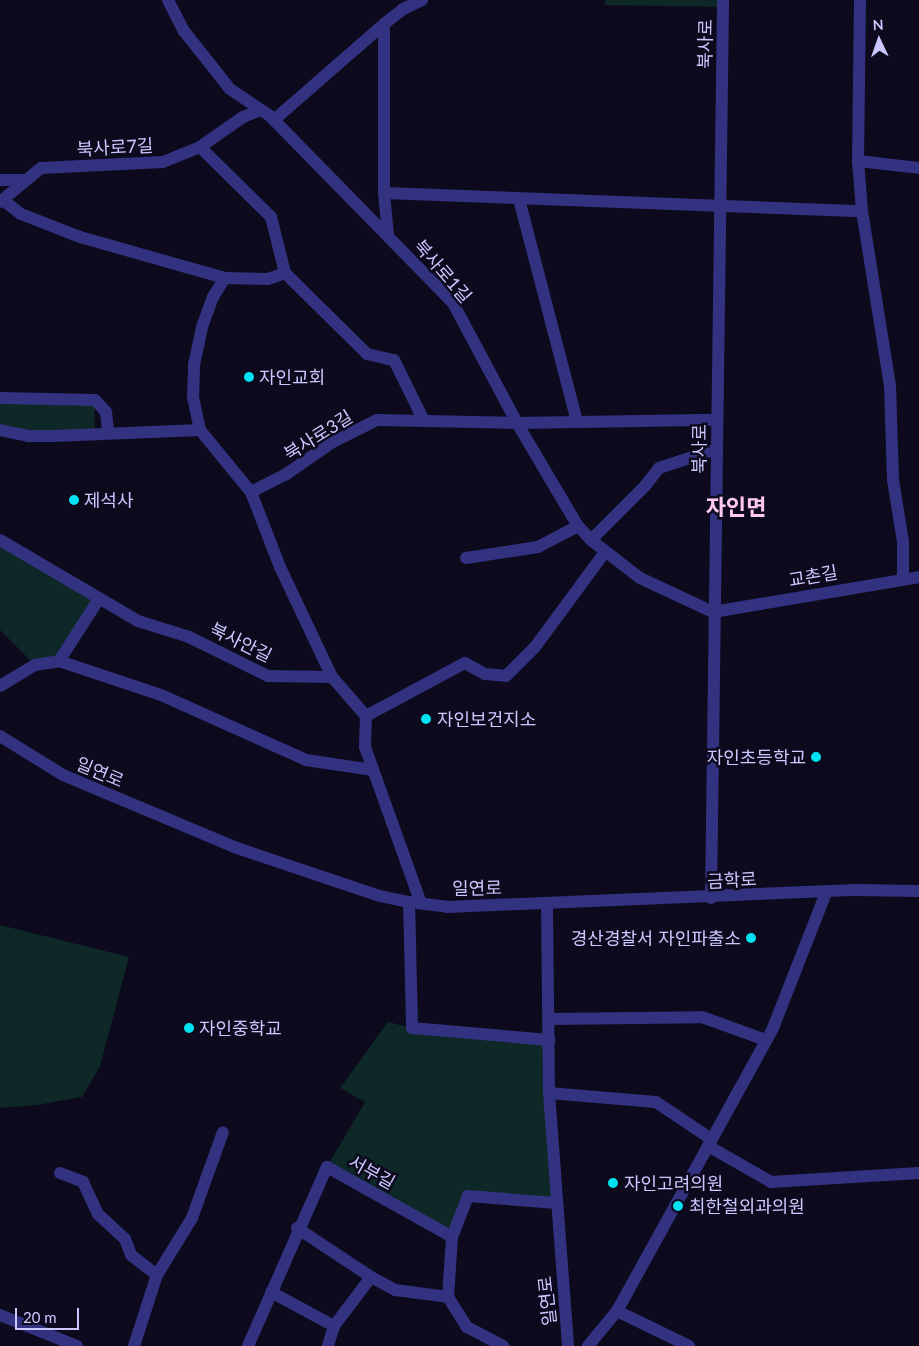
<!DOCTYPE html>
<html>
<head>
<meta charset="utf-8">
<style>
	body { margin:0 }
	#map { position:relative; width:919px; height:1346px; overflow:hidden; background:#0d0a1e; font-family:Lato,"Noto Sans KR",sans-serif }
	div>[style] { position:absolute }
	.green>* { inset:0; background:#0d2826; transform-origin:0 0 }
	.minor>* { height:12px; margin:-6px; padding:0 6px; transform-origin:6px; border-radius:6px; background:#323280 }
	.dots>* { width:14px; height:14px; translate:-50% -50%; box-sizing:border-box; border:2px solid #0d0a1e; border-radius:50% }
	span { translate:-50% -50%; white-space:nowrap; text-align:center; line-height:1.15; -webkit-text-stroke:5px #0d0a1e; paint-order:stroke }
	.street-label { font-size:18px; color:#cbc7ff }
	.poi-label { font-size:18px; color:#cbc7ff }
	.left { translate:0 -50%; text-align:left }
	.right { translate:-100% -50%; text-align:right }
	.district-label { font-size:22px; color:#ffc9ed; font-weight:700 }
	.north { position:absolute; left:854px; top:15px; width:50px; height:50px; -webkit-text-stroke:4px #0d0a1e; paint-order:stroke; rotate:357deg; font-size:14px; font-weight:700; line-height:20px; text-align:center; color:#cbc7ff }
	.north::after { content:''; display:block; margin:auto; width:18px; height:22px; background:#cbc7ff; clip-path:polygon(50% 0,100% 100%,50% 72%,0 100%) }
	.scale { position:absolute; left:15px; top:1308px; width:64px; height:22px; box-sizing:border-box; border:2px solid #cbc7ff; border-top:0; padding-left:6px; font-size:15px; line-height:18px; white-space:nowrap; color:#cbc7ff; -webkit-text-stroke:4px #0d0a1e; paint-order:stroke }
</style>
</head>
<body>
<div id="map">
	<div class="green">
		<i style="clip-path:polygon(605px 0,723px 0,723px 7px,605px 5px)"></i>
		<i style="left:0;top:398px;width:95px;height:32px;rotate:1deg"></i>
		<i style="clip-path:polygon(0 540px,99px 599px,59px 661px,35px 665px,0 630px)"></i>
		<i style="clip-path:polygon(0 925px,129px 957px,100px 1066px,82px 1097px,37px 1105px,0 1108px)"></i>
		<i style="clip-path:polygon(388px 1022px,412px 1028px,549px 1040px,556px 1203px,468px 1196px,452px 1237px,327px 1167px,365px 1102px,340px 1088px)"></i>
	</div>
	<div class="minor">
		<i style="left:168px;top:0;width:35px;rotate:63deg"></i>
		<i style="left:184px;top:31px;width:74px;rotate:51.6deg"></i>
		<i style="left:230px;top:89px;width:48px;rotate:34deg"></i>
		<i style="left:270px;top:116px;width:262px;rotate:45.6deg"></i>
		<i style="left:453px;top:303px;width:136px;rotate:61.9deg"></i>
		<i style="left:517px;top:423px;width:120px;rotate:59.4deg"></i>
		<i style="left:578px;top:526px;width:19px;rotate:47deg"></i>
		<i style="left:591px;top:540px;width:62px;rotate:37.8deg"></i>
		<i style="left:640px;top:578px;width:81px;rotate:25deg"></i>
		<i style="left:713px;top:612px;width:209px;rotate:-9.6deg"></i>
		<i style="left:860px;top:0;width:161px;rotate:90.7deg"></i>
		<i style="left:858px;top:161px;width:50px;rotate:85.4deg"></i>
		<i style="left:862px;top:211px;width:176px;rotate:80.9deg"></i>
		<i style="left:890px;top:385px;width:95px;rotate:88.2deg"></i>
		<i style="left:893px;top:480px;width:63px;rotate:80.8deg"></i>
		<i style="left:903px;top:542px;width:36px;rotate:90deg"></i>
		<i style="left:384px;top:24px;width:169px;rotate:90deg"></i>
		<i style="left:384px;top:193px;width:43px;rotate:84.7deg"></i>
		<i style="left:274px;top:120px;width:146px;rotate:-41.1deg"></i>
		<i style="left:384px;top:24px;width:24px;rotate:-38deg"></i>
		<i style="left:403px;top:9px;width:21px;rotate:-25deg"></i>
		<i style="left:858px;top:161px;width:61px;rotate:6.5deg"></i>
		<i style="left:0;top:180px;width:24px"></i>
		<i style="left:384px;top:193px;width:478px;rotate:2.2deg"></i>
		<i style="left:519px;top:199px;width:230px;rotate:75.4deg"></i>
		<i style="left:3px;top:200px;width:23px;rotate:38deg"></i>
		<i style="left:21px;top:214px;width:63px;rotate:21.3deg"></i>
		<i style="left:80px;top:237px;width:151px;rotate:15.8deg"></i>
		<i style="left:0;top:202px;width:53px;rotate:-39.7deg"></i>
		<i style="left:41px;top:168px;width:122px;rotate:-2.8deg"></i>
		<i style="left:163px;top:162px;width:40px;rotate:-22deg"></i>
		<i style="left:200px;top:147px;width:52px;rotate:-34.9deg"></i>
		<i style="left:243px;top:117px;width:18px;rotate:-22deg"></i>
		<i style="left:285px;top:273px;width:115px;rotate:44.6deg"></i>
		<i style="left:367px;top:354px;width:28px;rotate:13deg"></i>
		<i style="left:394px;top:360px;width:68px;rotate:63.8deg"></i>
		<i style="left:0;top:398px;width:95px;rotate:1.2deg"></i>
		<i style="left:95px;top:400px;width:16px;rotate:47deg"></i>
		<i style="left:106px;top:412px;width:20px;rotate:84deg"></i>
		<i style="left:0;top:430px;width:30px;rotate:12deg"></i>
		<i style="left:29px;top:436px;width:25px"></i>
		<i style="left:54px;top:436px;width:146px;rotate:-2.4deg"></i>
		<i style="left:200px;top:430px;width:80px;rotate:50.6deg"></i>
		<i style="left:251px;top:492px;width:38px;rotate:-27deg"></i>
		<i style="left:285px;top:475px;width:56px;rotate:-34.8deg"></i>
		<i style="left:331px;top:443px;width:51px;rotate:-26.6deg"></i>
		<i style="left:377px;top:420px;width:140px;rotate:1.2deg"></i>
		<i style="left:517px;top:423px;width:199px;rotate:-0.9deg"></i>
		<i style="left:200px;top:430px;width:33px;rotate:-102deg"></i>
		<i style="left:193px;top:398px;width:33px;rotate:-88deg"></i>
		<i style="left:194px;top:365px;width:39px;rotate:-78deg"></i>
		<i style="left:202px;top:327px;width:32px;rotate:-70deg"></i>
		<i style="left:213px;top:297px;width:22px;rotate:-58deg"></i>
		<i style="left:225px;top:278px;width:43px;rotate:1.3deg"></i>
		<i style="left:268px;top:279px;width:18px;rotate:-19deg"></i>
		<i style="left:285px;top:273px;width:58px;rotate:-104deg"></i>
		<i style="left:271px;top:217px;width:100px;rotate:-135.4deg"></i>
		<i style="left:251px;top:492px;width:80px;rotate:68.9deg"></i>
		<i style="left:280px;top:567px;width:122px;rotate:64.7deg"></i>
		<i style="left:332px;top:677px;width:52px;rotate:48.9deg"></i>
		<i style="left:366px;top:716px;width:31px;rotate:92deg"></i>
		<i style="left:365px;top:747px;width:166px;rotate:70.3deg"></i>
		<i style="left:0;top:540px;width:160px;rotate:30.4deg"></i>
		<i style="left:138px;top:621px;width:53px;rotate:17.4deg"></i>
		<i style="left:189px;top:637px;width:88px;rotate:26.3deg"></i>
		<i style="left:268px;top:676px;width:64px;rotate:0.9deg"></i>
		<i style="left:591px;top:540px;width:76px;rotate:-45deg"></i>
		<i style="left:645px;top:486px;width:23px;rotate:-52deg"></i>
		<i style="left:659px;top:468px;width:61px;rotate:-18.1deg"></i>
		<i style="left:466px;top:558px;width:73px;rotate:-8.7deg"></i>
		<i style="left:538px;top:547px;width:45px;rotate:-27.7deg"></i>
		<i style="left:59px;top:661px;width:74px;rotate:-57.2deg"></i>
		<i style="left:0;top:686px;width:41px;rotate:-31deg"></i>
		<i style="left:35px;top:665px;width:24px;rotate:-9deg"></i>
		<i style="left:59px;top:661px;width:108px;rotate:18.4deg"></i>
		<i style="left:161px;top:695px;width:159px;rotate:24.1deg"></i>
		<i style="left:306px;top:760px;width:68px;rotate:8.5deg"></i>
		<i style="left:366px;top:716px;width:112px;rotate:-28.2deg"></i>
		<i style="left:465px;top:663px;width:23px;rotate:29deg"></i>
		<i style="left:485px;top:674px;width:21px;rotate:5deg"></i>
		<i style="left:506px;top:676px;width:41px;rotate:-45deg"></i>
		<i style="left:535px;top:647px;width:118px;rotate:-53.6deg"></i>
		<i style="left:0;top:736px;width:74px;rotate:31.8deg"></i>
		<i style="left:63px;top:775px;width:186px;rotate:22.8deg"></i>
		<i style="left:234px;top:847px;width:154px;rotate:18.6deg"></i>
		<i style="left:380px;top:896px;width:30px;rotate:12deg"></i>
		<i style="left:409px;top:902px;width:38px;rotate:7deg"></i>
		<i style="left:447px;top:907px;width:409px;rotate:-2.4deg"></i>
		<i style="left:856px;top:890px;width:63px;rotate:0.9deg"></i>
		<i style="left:711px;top:898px;width:898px;rotate:-89.23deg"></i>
		<i style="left:409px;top:902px;width:126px;rotate:88.6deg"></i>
		<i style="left:412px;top:1028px;width:138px;rotate:5deg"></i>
		<i style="left:547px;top:904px;width:189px;rotate:89.4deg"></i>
		<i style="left:549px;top:1093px;width:254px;rotate:85.7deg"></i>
		<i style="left:549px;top:1019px;width:153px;rotate:-0.7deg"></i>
		<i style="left:702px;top:1017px;width:68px;rotate:19.8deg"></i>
		<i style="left:549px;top:1093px;width:107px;rotate:4.8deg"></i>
		<i style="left:656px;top:1102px;width:66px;rotate:33.9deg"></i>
		<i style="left:708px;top:1146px;width:73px;rotate:29.7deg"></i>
		<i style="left:771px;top:1182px;width:148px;rotate:-3.5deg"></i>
		<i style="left:60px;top:1173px;width:25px;rotate:21deg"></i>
		<i style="left:83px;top:1182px;width:35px;rotate:65deg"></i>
		<i style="left:98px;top:1214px;width:37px;rotate:43deg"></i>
		<i style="left:125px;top:1239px;width:17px;rotate:69deg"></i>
		<i style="left:131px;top:1255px;width:33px;rotate:38deg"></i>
		<i style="left:297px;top:1228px;width:89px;rotate:33.5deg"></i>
		<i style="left:371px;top:1277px;width:27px;rotate:28deg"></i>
		<i style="left:395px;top:1290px;width:53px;rotate:7.5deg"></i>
		<i style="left:452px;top:1237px;width:44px;rotate:-68.7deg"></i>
		<i style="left:468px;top:1196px;width:88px;rotate:4.5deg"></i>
		<i style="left:271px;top:1292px;width:72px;rotate:28.4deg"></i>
		<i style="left:334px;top:1326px;width:21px;rotate:107deg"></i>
		<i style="left:617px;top:1311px;width:80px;rotate:25.9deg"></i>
		<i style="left:0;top:1315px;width:83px;rotate:21.9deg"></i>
		<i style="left:334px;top:1326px;width:61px;rotate:-52.9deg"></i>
		<i style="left:134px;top:1346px;width:75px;rotate:-72.1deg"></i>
		<i style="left:157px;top:1275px;width:67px;rotate:-58.4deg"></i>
		<i style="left:192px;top:1218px;width:91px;rotate:-70.2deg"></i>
		<i style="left:248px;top:1346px;width:196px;rotate:-66.2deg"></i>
		<i style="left:327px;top:1167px;width:143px;rotate:29.2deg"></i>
		<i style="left:452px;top:1237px;width:60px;rotate:93.8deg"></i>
		<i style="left:448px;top:1297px;width:36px;rotate:58deg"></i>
		<i style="left:467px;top:1327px;width:41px;rotate:27.8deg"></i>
		<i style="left:588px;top:1346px;width:45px;rotate:-50.4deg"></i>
		<i style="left:617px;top:1311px;width:323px;rotate:-61.1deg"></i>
		<i style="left:773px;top:1028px;width:145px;rotate:-68.6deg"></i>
	</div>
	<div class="dots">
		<i style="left:249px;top:377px;background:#00e2f2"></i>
		<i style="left:74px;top:500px;background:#00e2f2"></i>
		<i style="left:426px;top:719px;background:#00e2f2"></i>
		<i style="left:816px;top:757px;background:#00e2f2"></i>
		<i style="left:751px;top:938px;background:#00e2f2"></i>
		<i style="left:189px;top:1028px;background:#00e2f2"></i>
		<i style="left:613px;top:1183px;background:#00e2f2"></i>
		<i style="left:678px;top:1206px;background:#00e2f2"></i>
	</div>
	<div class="street-label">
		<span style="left:705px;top:44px;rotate:-89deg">북사로</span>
		<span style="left:115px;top:147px;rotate:-3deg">북사로7길</span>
		<span style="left:443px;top:271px;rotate:49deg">북사로1길</span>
		<span style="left:318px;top:435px;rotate:-32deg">북사로3길</span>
		<span style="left:699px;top:449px;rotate:-90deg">북사로</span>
		<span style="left:813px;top:576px;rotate:-10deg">교촌길</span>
		<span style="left:241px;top:642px;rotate:26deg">북사안길</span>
		<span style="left:100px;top:772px;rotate:23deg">일연로</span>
		<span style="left:732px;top:880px;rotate:-3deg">금학로</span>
		<span style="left:477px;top:888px;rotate:-1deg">일연로</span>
		<span style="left:372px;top:1172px;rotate:29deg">서부길</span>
		<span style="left:547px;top:1301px;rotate:-96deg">일연로</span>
	</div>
	<div class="poi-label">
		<span class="left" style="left:259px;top:377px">자인교회</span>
		<span class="left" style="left:84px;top:500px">제석사</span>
		<span class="left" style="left:437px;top:719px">자인보건지소</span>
		<span class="right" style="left:806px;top:757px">자인초등학교</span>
		<span class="right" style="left:741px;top:938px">경산경찰서 자인파출소</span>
		<span class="left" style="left:199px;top:1028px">자인중학교</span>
		<span class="left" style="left:624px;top:1183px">자인고려의원</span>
		<span class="left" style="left:689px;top:1206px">최한철외과의원</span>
	</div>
	<div class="district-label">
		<span style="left:736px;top:507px">자인면</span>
	</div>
	<div class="north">N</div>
	<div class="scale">20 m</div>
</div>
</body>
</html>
